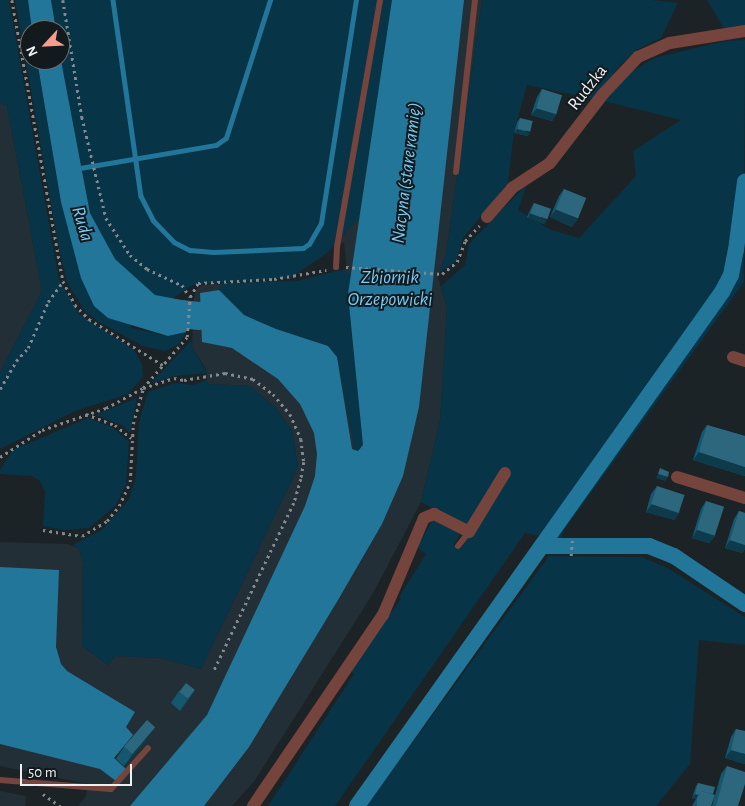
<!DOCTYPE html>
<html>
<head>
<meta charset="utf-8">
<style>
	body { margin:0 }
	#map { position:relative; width:745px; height:806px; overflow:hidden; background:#1c2327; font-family:"Alegreya Sans",sans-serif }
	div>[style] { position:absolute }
	.built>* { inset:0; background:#222f36 }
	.green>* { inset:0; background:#073446 }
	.water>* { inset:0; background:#22769a }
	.stream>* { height:4.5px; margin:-2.25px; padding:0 2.25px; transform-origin:2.25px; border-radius:2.25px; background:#22769a }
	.canal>* { height:16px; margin:-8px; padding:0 8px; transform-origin:8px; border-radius:8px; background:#22769a }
	.river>* { height:28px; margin:-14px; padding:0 14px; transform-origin:14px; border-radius:14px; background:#22769a }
	.path>* { height:2.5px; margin-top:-1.25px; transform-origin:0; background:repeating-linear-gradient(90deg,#84898d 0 2.5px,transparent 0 6.5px) }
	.service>* { height:6px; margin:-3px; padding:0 3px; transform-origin:3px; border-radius:3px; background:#75443c }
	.minor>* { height:12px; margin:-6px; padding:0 6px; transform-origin:6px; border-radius:6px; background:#75443c }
	.wall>* { inset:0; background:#14576f }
	.shaded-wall>* { inset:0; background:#0e3b4c; transform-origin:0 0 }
	.building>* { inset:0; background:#2c677d; transform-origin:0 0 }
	span { translate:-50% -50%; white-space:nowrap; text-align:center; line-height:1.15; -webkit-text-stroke:4px #131a1d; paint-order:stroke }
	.street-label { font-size:18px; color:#edf1f4 }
	.water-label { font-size:19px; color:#78cbf5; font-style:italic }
	.north { position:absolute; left:20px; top:20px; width:50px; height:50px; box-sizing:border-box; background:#131a1d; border:1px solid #6a7073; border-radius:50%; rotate:245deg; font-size:14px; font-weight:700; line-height:20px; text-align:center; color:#edf1f4 }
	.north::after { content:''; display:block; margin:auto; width:18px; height:22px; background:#f59d8f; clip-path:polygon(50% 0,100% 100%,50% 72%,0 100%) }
	.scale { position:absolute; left:20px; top:764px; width:112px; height:22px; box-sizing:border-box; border:2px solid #edf1f4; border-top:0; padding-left:6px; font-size:15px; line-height:18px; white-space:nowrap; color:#edf1f4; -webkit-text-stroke:4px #131a1d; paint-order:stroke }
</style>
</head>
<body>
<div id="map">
	<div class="built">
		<i style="clip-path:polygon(336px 0,482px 0,446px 254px,438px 277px,447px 308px,440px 421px,421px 502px,372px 595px,255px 780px,232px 806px,78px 806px,86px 796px,88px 784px,0 766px,0 542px,67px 544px,78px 548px,83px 562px,82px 646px,108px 665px,115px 656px,161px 658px,201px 669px,298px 467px,292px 431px,276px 408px,250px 386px,207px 384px,206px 369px,192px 347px,194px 299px,196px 290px,202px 285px,297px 281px,347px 269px,344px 243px,330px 240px)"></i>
		<i style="clip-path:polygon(0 102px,7px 106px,42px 291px,0 373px)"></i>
		<i style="clip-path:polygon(0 791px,26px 796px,25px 806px,0 806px)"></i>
	</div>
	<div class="green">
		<i style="clip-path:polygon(0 0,9px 0,59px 280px,79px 314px,134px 350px,142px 364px,143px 377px,128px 394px,75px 411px,0 449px,0 373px,42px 291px,7px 106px,0 102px)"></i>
		<i style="clip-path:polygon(15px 0,28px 0,32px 30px,30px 60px,37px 60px,61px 202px,132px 328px,168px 336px,186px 332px,178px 345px,165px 351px,143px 346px,97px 321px,84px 310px,67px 282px,58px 244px)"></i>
		<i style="clip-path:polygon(51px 0,392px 0,359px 218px,326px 254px,290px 278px,192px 285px,172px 299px,155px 296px,115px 259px,90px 213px,60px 55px,60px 30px,56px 30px)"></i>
		<i style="clip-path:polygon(482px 0,652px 0,678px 3px,661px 38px,638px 49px,620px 65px,594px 99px,527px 85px,514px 132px,508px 183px,463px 238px,456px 261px,439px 273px,446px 254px)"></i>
		<i style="clip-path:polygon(707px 0,745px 0,745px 26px,724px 29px)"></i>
		<i style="clip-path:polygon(745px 40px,744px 282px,564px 530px,560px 540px,525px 533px,335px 806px,268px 806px,354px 674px,350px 671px,401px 599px,399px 597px,426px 554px,417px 547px,434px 518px,460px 533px,454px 545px,460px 549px,489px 508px,466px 526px,421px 502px,440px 421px,447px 308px,441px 286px,465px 265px,469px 244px,527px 184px,518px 210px,551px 230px,579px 238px,636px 176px,633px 151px,681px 120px,603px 101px,625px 76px,654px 58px,725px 41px)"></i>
		<i style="clip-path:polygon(341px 270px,351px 274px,350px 316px,363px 441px,361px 450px,355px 452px,337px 357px,328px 346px,276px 329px,244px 315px,219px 290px,225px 283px,297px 281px)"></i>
		<i style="clip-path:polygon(193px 339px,192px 347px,207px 373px,175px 376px,151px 383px)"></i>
		<i style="clip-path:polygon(207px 380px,208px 384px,250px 386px,276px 408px,292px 431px,298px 467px,201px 669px,161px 658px,115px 656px,108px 665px,82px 646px,83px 562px,78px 548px,73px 545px,103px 529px,129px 499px,136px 476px,139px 422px,148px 392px,175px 383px,193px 385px)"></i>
		<i style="clip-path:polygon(137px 398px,130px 433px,122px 425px,96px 415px)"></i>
		<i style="clip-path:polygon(88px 418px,112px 427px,129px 442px,126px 485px,115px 506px,89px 528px,64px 530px,43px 526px,45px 492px,40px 481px,32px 476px,0 474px,0 470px,13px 450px)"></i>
		<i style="clip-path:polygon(549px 556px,641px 557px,666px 567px,745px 617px,745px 645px,699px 640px,690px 764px,656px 806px,366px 806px)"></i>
	</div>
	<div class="water">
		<i style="clip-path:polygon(28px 0,51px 0,56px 30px,32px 30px)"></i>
		<i style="clip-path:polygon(392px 0,464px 0,419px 407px,403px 476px,382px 524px,338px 600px,249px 747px,204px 806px,130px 806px,207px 715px,305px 506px,315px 476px,317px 454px,314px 433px,300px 404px,278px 379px,232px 348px,202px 342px,200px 293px,219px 290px,244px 315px,276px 329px,328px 346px,337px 357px,352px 449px,358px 451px,363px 445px,348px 294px)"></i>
		<i style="clip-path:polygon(60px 55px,90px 213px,115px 259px,155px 295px,187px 301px,186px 332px,168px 336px,108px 318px,94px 306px,81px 278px,61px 202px,37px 60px,60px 60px)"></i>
		<i style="clip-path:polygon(0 567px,59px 570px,56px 647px,61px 664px,67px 671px,135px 712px,126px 727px,133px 735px,114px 758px,126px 769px,116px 781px,100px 769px,0 744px)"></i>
	</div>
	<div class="stream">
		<i style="left:113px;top:0;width:198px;rotate:81.9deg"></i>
		<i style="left:141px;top:196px;width:27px;rotate:63deg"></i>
		<i style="left:153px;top:220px;width:30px;rotate:46deg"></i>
		<i style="left:174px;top:242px;width:18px;rotate:27deg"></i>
		<i style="left:190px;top:250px;width:23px;rotate:5deg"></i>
		<i style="left:213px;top:252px;width:90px;rotate:-2.5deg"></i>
		<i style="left:303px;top:248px;width:7px;rotate:-34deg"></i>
		<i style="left:309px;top:244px;width:24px;rotate:-60deg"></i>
		<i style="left:321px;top:223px;width:226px;rotate:-81.1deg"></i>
		<i style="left:74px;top:169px;width:144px;rotate:-9.6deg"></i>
		<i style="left:216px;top:145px;width:12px;rotate:-35deg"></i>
		<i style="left:226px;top:138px;width:145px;rotate:-72.3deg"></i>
	</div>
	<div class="canal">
		<i style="left:542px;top:546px;width:107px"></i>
		<i style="left:649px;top:546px;width:27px;rotate:22deg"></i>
		<i style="left:674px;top:556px;width:86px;rotate:34.1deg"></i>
		<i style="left:357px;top:806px;width:630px;rotate:-54.62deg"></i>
		<i style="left:722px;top:292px;width:19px;rotate:-62deg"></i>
		<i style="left:731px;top:275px;width:25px;rotate:-79deg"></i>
		<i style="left:736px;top:250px;width:69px;rotate:-82.5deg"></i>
	</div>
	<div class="river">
		<i style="left:150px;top:311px;width:50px;rotate:5.7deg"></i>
	</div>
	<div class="path">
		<i style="left:12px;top:0;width:286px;rotate:79.7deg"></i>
		<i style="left:63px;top:281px;width:27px;rotate:63deg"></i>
		<i style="left:75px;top:305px;width:20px;rotate:45deg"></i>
		<i style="left:89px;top:319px;width:87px;rotate:31.9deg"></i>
		<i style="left:63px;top:0;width:119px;rotate:80.8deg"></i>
		<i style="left:82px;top:117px;width:104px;rotate:76.6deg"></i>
		<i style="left:106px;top:218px;width:44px;rotate:57deg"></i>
		<i style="left:130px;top:255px;width:22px;rotate:39deg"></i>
		<i style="left:147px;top:269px;width:38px;rotate:25deg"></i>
		<i style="left:182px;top:285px;width:14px;rotate:56deg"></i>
		<i style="left:346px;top:267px;width:96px;rotate:4.2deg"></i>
		<i style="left:442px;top:274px;width:19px;rotate:-39deg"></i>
		<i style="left:457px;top:262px;width:22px;rotate:-69deg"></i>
		<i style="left:465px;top:241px;width:21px;rotate:-47deg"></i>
		<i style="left:0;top:389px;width:32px;rotate:-60deg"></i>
		<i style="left:16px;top:361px;width:18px;rotate:-47deg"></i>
		<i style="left:28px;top:348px;width:50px;rotate:-66.5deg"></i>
		<i style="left:48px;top:302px;width:26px;rotate:-54deg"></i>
		<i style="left:86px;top:414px;width:31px;rotate:21deg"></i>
		<i style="left:115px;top:425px;width:21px;rotate:39deg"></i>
		<i style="left:0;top:457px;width:50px;rotate:-32.7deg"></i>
		<i style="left:42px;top:430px;width:68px;rotate:-19deg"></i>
		<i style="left:106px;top:408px;width:42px;rotate:-28.4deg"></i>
		<i style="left:143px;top:388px;width:67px;rotate:-49.2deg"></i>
		<i style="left:187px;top:337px;width:40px;rotate:-85.7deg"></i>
		<i style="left:190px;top:297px;width:16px;rotate:-60deg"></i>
		<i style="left:198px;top:283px;width:76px;rotate:-3deg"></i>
		<i style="left:274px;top:279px;width:53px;rotate:-9.8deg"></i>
		<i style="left:43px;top:530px;width:39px;rotate:9deg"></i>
		<i style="left:82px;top:536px;width:29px;rotate:-31deg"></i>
		<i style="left:107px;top:521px;width:19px;rotate:-51deg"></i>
		<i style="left:119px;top:506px;width:26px;rotate:-65deg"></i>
		<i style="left:130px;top:482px;width:58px;rotate:-87deg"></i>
		<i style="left:133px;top:424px;width:37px;rotate:-74deg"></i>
		<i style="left:143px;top:388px;width:33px;rotate:-18deg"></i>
		<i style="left:174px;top:378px;width:10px;rotate:11deg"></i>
		<i style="left:184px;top:380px;width:42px;rotate:-9.7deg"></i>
		<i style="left:225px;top:373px;width:29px;rotate:12deg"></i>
		<i style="left:253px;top:379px;width:25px;rotate:37deg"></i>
		<i style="left:273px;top:394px;width:26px;rotate:50deg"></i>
		<i style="left:290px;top:414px;width:27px;rotate:66deg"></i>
		<i style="left:301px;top:439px;width:23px;rotate:83deg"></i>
		<i style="left:304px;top:462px;width:17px;rotate:100deg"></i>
		<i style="left:301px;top:479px;width:25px;rotate:106deg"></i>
		<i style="left:294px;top:503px;width:188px;rotate:115.5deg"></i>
		<i style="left:571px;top:556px;width:16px;rotate:-86deg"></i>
		<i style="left:43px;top:794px;width:21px;rotate:35deg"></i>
	</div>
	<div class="service">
		<i style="left:456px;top:172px;width:173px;rotate:-83.7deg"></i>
		<i style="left:336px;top:267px;width:20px;rotate:-87deg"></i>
		<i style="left:337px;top:247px;width:251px;rotate:-80.1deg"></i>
		<i style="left:458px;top:546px;width:18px;rotate:-52deg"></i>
		<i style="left:0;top:780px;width:111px;rotate:4.6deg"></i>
		<i style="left:111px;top:789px;width:55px;rotate:-47.9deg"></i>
	</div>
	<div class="minor">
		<i style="left:487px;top:217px;width:38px;rotate:-49deg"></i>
		<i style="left:512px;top:188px;width:45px;rotate:-33.3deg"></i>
		<i style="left:550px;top:163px;width:88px;rotate:-52.4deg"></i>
		<i style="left:604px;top:93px;width:50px;rotate:-46.6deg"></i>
		<i style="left:638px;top:57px;width:35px;rotate:-24deg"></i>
		<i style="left:670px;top:43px;width:76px;rotate:-9.1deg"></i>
		<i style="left:733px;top:357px;width:13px;rotate:18deg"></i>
		<i style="left:677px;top:477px;width:71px;rotate:17.2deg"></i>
		<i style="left:253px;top:806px;width:231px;rotate:-55.8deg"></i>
		<i style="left:383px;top:615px;width:105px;rotate:-67.1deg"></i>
		<i style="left:424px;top:518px;width:11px;rotate:-22deg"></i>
		<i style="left:434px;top:514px;width:39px;rotate:27deg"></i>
		<i style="left:469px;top:532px;width:69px;rotate:-58.6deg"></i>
	</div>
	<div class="wall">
		<i style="clip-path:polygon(542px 89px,557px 113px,552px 121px,531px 115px,537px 97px)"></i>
		<i style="clip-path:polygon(520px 118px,528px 136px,514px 133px,517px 122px)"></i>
		<i style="clip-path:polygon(564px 189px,572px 227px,550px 217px,559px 196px)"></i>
		<i style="clip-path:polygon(534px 203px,544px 224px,527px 217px,532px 206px)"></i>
		<i style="clip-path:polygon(707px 425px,745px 436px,745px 476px,693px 460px,702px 432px)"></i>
		<i style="clip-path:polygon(657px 486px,675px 520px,646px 512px,651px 494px)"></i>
		<i style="clip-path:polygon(706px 501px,715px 536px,709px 543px,692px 538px,701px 509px)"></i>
		<i style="clip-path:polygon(739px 511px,745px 513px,745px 549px,742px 553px,725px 548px,734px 519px)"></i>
		<i style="clip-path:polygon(195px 690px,187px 702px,180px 711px,171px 703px,179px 691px)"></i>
		<i style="clip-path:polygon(736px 729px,745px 764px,725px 758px,731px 737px)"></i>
		<i style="clip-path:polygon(147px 739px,124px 766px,116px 759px,124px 747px)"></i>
		<i style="clip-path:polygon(727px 766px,738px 806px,712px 806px,721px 774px)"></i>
		<i style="clip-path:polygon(698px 783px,713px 794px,711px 806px,692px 806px,696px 799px,692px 798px,696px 786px)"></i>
	</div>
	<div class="shaded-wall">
		<i style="clip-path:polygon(537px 108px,557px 113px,552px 121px,531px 115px)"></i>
		<i style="clip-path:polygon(517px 129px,530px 133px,528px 136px,514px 133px)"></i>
		<i style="clip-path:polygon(556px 209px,578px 219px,572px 227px,550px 217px)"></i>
		<i style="left:530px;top:213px;width:18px;height:5px;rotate:22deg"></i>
		<i style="clip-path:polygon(699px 452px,745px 467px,745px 476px,693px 460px)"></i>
		<i style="clip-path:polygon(658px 474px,668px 477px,665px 481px,656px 478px)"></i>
		<i style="clip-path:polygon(652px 504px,680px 512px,675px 520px,646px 512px)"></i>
		<i style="clip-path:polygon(697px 530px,715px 536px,709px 543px,692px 538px)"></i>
		<i style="clip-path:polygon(730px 540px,745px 545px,745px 549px,742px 553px,725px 548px)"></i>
		<i style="clip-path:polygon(195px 690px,187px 702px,180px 711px,188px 699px)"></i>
		<i style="clip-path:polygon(155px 727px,147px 739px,124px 766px,132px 755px)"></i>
		<i style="clip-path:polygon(731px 750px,745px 754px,745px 764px,725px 758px)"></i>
		<i style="clip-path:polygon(695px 794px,699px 795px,696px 799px,692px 798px)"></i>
	</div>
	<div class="building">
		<i style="left:542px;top:89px;width:21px;height:20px;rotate:17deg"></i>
		<i style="left:520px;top:118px;width:13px;height:11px;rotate:13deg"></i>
		<i style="left:564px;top:189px;width:24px;height:22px;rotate:22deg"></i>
		<i style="left:534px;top:203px;width:18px;height:11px;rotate:19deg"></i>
		<i style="clip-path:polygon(707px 425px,745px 436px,745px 467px,699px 452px)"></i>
		<i style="clip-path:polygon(660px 468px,669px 472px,668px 477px,658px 474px)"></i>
		<i style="left:657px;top:486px;width:29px;height:19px;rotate:18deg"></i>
		<i style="left:706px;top:501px;width:19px;height:30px;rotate:18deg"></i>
		<i style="clip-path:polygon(739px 511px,745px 513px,745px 545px,730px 540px)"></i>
		<i style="left:186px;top:683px;width:11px;height:11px;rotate:38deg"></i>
		<i style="left:147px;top:720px;width:11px;height:35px;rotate:41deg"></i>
		<i style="clip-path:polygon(736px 729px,745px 731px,745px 754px,731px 750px)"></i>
		<i style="clip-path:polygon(727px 766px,745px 772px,745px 784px,738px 806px,716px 806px)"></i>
		<i style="clip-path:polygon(698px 783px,715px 787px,713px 794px,701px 791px,699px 795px,695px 794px)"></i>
		<i style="clip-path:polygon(701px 791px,715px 795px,711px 806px,697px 806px,697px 798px)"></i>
	</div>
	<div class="street-label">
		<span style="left:588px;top:88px;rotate:-52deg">Rudzka</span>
	</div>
	<div class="water-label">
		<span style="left:407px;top:173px;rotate:-83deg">Nacyna (stare ramię)</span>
		<span style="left:82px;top:224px;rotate:73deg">Ruda</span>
		<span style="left:390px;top:289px">Zbiornik<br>Orzepowicki</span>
	</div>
	<div class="north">N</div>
	<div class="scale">50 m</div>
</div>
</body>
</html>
